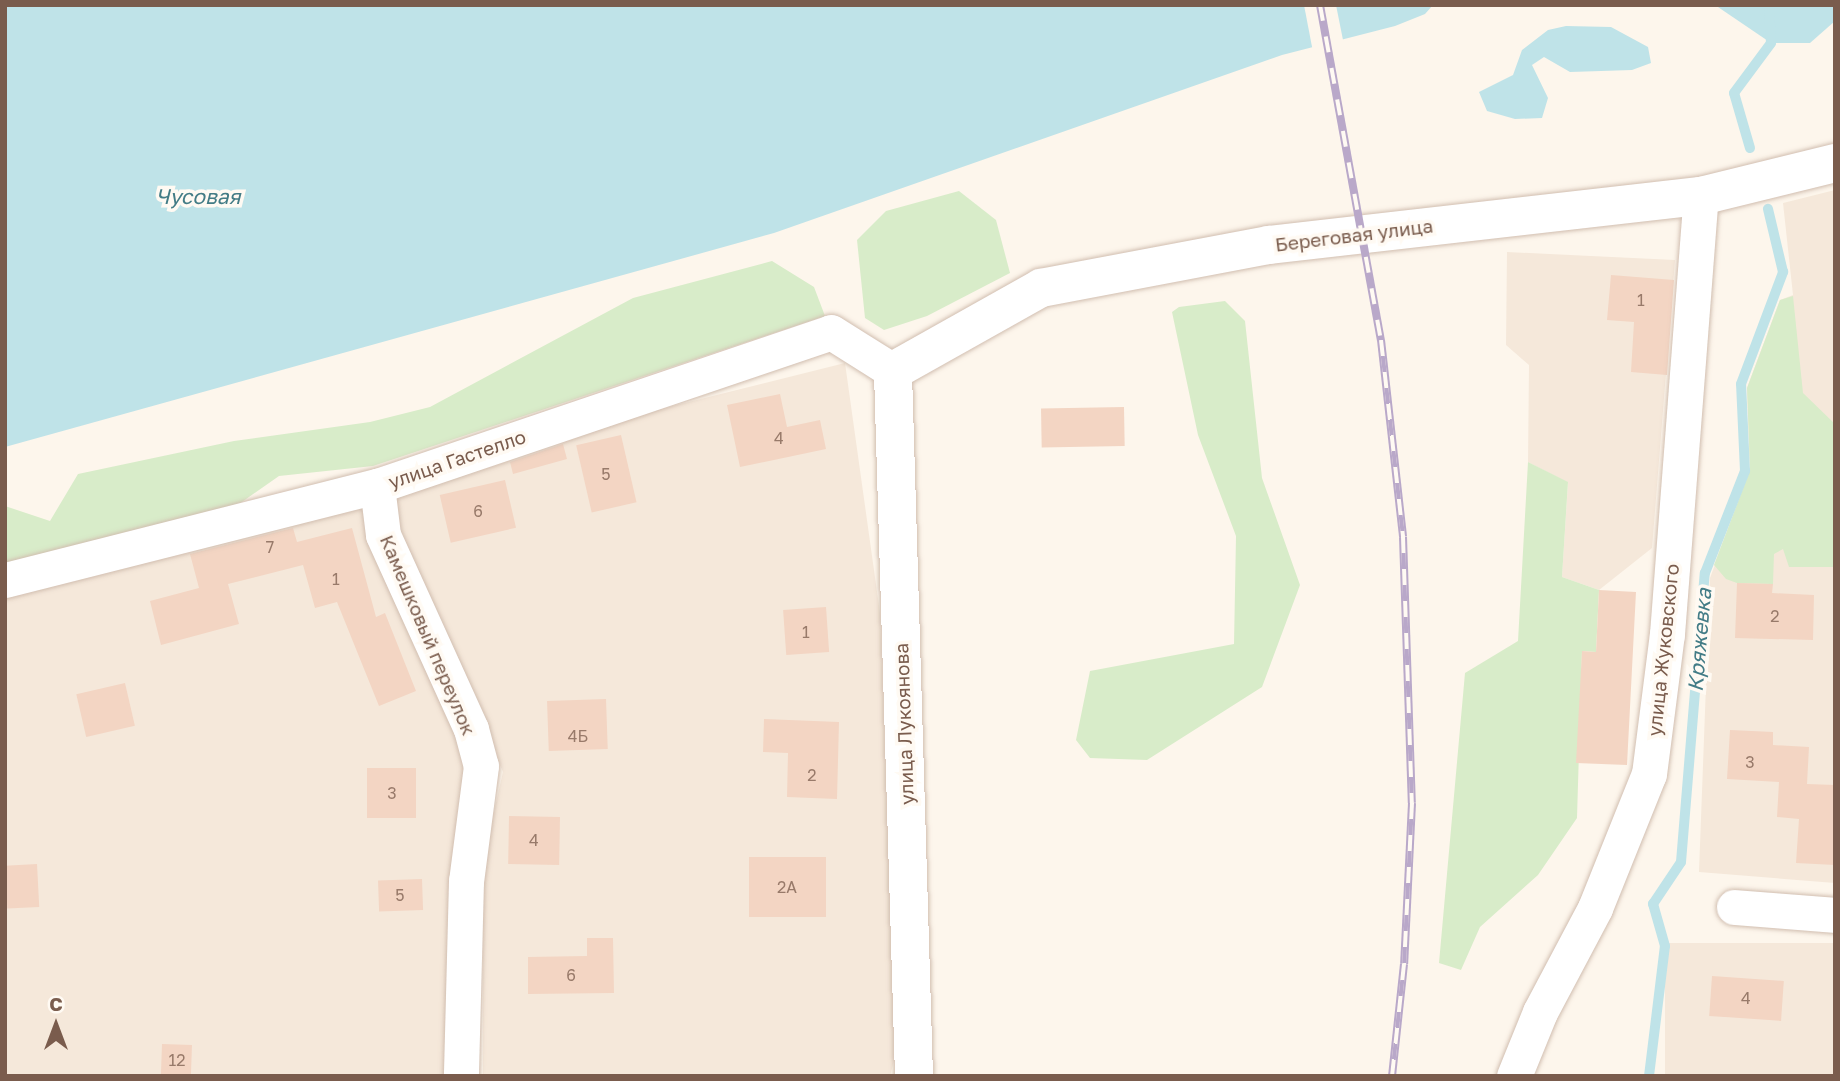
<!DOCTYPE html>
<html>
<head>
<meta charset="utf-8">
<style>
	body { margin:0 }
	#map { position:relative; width:1840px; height:1081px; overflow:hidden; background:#fdf6ec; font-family:"Golos Text",sans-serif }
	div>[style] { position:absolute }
	.residential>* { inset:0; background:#f5e8da; transform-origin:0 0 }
	.green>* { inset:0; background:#d8ecc9 }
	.water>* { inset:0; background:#bfe3e8 }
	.pier>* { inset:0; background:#fdf6ec }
	.stream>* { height:10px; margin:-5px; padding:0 5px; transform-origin:5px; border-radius:5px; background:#bfe3e8 }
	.building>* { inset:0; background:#f3d5c3; transform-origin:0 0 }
	.roads { filter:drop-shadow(0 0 2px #d1beb0) drop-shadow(0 0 2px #d1beb0) }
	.street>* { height:35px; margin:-17.5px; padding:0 17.5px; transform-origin:17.5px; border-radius:17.5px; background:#fff }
	.secondary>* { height:38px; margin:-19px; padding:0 19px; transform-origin:19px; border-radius:19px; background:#fff }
	.rail>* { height:8px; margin-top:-4px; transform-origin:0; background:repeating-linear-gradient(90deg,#fffaf3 0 16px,#b9a8c9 0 32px); box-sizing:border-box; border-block:2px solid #b9a8c9 }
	span { translate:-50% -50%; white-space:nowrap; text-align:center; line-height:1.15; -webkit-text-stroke:7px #fffaf3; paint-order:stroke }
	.number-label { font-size:16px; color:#987a6a }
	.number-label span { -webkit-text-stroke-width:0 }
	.street-label { font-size:19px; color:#7a5c4d }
	.water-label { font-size:21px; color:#437c86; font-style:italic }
	.frame { position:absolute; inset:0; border:7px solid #7a5c4d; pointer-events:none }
	.north { position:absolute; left:21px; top:990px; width:70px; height:70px; -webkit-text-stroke:5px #fffaf3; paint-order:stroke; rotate:0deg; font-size:19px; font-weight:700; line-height:28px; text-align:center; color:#7a5c4d }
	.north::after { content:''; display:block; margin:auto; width:24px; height:32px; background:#7a5c4d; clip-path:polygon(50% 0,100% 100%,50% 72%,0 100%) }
</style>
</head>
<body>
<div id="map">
	<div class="residential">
		<i style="clip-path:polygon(1835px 190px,1835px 883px,1699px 872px,1710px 578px,1750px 470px,1747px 388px,1780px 300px,1793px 295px,1783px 203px)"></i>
		<i style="clip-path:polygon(1507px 252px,1675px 260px,1652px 548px,1599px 590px,1562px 577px,1568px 483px,1528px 462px,1529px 365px,1506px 345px)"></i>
		<i style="clip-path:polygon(845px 363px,880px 613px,896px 1053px,890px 1076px,483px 1076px,483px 860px,503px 772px,394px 521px,389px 492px,560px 434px)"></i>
		<i style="clip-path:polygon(362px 502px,466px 756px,450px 1076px,5px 1076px,5px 595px)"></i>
		<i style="left:1835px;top:943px;width:133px;height:170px;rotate:90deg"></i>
	</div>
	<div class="green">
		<i style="clip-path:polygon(959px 191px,996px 220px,1010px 273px,927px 316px,884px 330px,865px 318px,857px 240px,886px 211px)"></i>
		<i style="clip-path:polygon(772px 261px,814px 287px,825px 316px,373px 466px,279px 476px,239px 504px,5px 565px,5px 506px,50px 521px,78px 474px,234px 441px,370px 422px,430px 407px,633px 298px)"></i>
		<i style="clip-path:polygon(1793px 296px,1803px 393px,1835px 424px,1835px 567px,1789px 567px,1783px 549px,1774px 554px,1773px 584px,1737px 583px,1726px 579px,1714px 565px,1750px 470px,1747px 388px,1780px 300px)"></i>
		<i style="clip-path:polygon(1225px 301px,1245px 321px,1262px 478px,1300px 585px,1262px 687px,1147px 760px,1090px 758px,1076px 740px,1090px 671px,1234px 644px,1236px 536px,1198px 435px,1172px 312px,1179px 307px)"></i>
		<i style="clip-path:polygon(1528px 462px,1568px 482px,1562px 577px,1599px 590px,1596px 652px,1582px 651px,1577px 818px,1538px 875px,1480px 927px,1461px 970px,1439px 963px,1465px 673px,1518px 641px)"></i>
	</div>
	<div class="water">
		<i style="clip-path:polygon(5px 5px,1433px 5px,1425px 14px,1395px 26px,1282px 55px,774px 233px,5px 447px)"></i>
		<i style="clip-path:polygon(1715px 5px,1835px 5px,1835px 21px,1810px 43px,1771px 43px)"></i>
		<i style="clip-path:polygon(1566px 26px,1611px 27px,1648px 47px,1651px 63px,1632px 70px,1570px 72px,1544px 57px,1532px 65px,1548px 98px,1542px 118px,1515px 119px,1487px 111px,1479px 92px,1513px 75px,1522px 50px,1548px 30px)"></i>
	</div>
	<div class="pier">
		<i style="clip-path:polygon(1304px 5px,1336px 5px,1344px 45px,1313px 52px)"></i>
	</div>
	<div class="stream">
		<i style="left:1750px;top:148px;width:57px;rotate:-106.2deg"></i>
		<i style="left:1734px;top:93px;width:62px;rotate:-53.5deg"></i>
		<i style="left:1771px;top:43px;width:38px;rotate:-93deg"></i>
		<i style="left:1649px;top:1076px;width:131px;rotate:-83deg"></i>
		<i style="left:1665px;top:946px;width:44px;rotate:-105.9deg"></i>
		<i style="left:1653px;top:904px;width:50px;rotate:-56.3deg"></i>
		<i style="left:1681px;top:862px;width:290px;rotate:-85.3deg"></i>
		<i style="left:1705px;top:573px;width:110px;rotate:-68.6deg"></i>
		<i style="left:1745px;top:471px;width:87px;rotate:-92.6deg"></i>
		<i style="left:1741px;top:384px;width:120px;rotate:-69.4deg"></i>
		<i style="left:1783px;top:272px;width:65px;rotate:-103.4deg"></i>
	</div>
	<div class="building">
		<i style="clip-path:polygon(1611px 275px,1674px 280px,1667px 375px,1631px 372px,1634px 322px,1607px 320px)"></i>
		<i style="clip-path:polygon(780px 394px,787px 427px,820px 420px,826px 449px,740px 467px,727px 405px)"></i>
		<i style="left:1124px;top:407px;width:39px;height:83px;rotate:89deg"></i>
		<i style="left:621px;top:435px;width:69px;height:46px;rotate:77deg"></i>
		<i style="clip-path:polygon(563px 444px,567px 459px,513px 474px,510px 462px)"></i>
		<i style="left:505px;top:480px;width:49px;height:67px;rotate:77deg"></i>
		<i style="clip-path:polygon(293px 528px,297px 542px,352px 528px,376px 617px,385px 613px,416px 691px,379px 706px,337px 602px,315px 608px,303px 565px,228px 584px,239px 624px,161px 645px,150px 601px,199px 588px,190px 554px)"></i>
		<i style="clip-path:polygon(1737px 583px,1773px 584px,1772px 593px,1814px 595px,1813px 640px,1735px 638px)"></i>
		<i style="clip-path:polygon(1599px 590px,1636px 592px,1627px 765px,1576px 763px,1582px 651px,1596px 652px)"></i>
		<i style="left:826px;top:607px;width:45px;height:43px;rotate:86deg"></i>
		<i style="left:125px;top:683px;width:44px;height:50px;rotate:77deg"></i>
		<i style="left:606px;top:699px;width:50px;height:59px;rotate:88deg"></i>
		<i style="clip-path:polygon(764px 719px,839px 722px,837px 799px,787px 797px,788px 753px,763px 752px)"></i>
		<i style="clip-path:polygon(1730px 730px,1773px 732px,1773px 745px,1809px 747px,1807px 784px,1835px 785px,1835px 865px,1796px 863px,1799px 819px,1777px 817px,1779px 782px,1727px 779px)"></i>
		<i style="left:367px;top:768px;width:49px;height:50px"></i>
		<i style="left:509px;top:816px;width:51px;height:48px;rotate:1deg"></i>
		<i style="left:749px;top:857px;width:77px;height:60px"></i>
		<i style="left:37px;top:864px;width:43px;height:32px;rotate:87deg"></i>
		<i style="left:422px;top:879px;width:31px;height:44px;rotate:88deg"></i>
		<i style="clip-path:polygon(587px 938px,613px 938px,614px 993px,528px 994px,528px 957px,587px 956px)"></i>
		<i style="left:1712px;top:976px;width:72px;height:40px;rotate:4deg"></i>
		<i style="left:162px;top:1044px;width:30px;height:32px;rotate:2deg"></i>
	</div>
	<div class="roads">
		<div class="street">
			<i style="left:377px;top:486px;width:49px;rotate:83deg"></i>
			<i style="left:383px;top:535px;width:213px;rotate:65.6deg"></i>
			<i style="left:471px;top:729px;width:38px;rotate:75deg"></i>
			<i style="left:481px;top:766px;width:116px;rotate:97.4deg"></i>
			<i style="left:466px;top:881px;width:195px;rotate:91.5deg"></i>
			<i style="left:5px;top:580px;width:384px;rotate:-14.2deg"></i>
			<i style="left:377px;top:486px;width:479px;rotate:-18.7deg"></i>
			<i style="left:831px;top:332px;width:73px;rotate:32.2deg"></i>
			<i style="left:1734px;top:907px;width:101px;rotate:4.5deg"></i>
			<i style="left:1514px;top:1076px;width:69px;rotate:-67.9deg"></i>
			<i style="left:1540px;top:1012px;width:118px;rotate:-62.1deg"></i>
			<i style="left:1595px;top:908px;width:144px;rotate:-68.1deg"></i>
			<i style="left:1649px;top:774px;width:141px;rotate:-82.7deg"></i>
			<i style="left:1667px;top:634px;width:439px;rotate:-85.6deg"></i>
		</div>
		<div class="secondary">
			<i style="left:914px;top:1076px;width:705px;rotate:-91.71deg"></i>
			<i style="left:893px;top:371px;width:170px;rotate:-29.3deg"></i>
			<i style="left:1041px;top:288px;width:232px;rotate:-10.7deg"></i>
			<i style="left:1269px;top:245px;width:435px;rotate:-6.5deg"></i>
			<i style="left:1701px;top:196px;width:138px;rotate:-13.8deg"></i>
		</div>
	</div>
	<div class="rail">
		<i style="left:1320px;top:5px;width:341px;rotate:79.7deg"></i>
		<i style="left:1381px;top:340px;width:198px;rotate:83.6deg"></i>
		<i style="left:1403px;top:537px;width:266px;rotate:88.1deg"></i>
		<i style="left:1412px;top:803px;width:161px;rotate:92.8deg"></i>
		<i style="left:1404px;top:964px;width:113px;rotate:96.1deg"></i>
	</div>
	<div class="number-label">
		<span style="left:1641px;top:300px">1</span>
		<span style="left:779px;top:438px">4</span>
		<span style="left:606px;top:474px">5</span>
		<span style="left:478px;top:511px">6</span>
		<span style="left:270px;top:547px">7</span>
		<span style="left:336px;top:579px">1</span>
		<span style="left:1775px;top:616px">2</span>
		<span style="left:806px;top:632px">1</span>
		<span style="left:578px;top:736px">4Б</span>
		<span style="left:1750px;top:762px">3</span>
		<span style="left:812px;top:775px">2</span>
		<span style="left:392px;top:793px">3</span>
		<span style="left:534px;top:840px">4</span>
		<span style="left:787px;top:887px">2А</span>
		<span style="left:400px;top:895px">5</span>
		<span style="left:571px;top:975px">6</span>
		<span style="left:1746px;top:998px">4</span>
		<span style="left:177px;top:1060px">12</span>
	</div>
	<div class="street-label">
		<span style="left:1354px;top:235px;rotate:-7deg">Береговая улица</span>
		<span style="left:457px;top:459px;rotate:-19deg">улица Гастелло</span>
		<span style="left:428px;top:635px;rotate:67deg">Камешковый переулок</span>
		<span style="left:1663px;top:650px;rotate:-84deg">улица Жуковского</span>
		<span style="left:904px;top:724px;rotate:-92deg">улица Лукоянова</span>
	</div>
	<div class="water-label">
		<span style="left:198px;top:196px">Чусовая</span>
		<span style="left:1699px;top:640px;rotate:-85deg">Кряжевка</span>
	</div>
	<div class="frame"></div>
	<div class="north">С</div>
</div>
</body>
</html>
